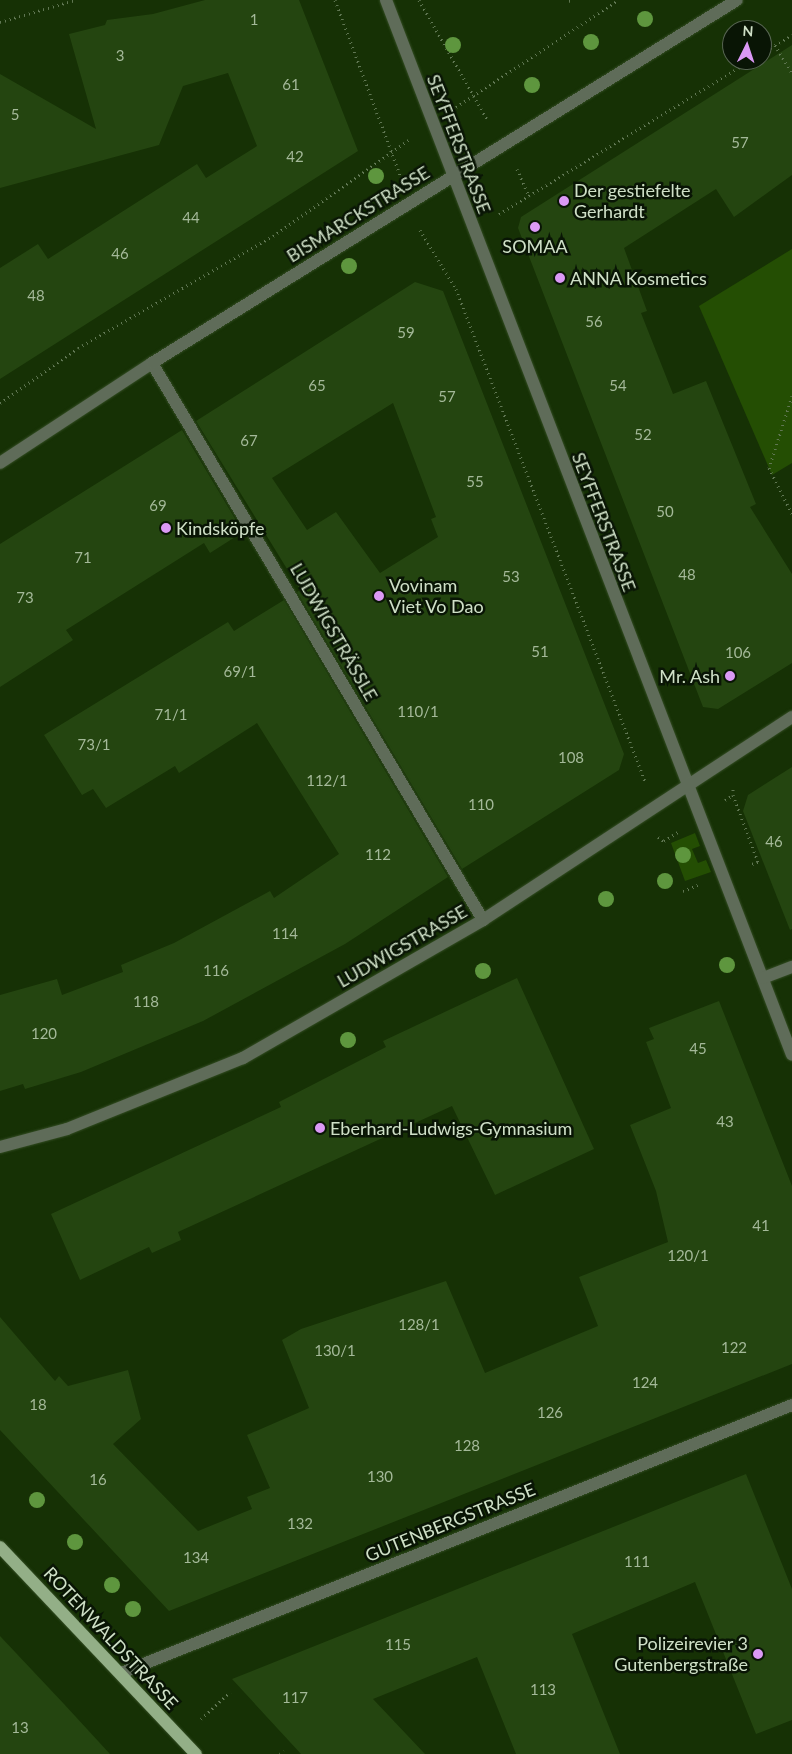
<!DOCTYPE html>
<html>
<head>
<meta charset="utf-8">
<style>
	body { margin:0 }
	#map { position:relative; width:792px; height:1754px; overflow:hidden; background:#163105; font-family:Lato,sans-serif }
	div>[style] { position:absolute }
	.green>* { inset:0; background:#244e03 }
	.building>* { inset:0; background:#244510 }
	.path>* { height:3px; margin-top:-1.5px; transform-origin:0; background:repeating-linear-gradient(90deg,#607753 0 1px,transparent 0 5px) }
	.roads { filter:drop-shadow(0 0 1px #344d24) drop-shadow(0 0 1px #344d24) }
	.minor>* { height:12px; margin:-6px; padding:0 6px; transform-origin:6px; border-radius:6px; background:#5f6c59 }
	.major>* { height:12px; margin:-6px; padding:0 6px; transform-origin:6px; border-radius:6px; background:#93af87 }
	.trees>* { width:16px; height:16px; margin:-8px; border-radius:50%; background:#5e963e }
	.dots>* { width:14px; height:14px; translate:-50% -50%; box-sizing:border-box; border:2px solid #091505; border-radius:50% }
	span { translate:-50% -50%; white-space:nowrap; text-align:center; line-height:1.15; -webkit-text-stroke:5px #091505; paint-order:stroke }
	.number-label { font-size:15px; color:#a4b999 }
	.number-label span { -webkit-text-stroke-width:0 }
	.street-label { font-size:18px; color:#cfe0c7 }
	.poi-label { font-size:18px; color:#cfe0c7 }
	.left { translate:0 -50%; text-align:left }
	.right { translate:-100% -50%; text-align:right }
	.north { position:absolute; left:722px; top:20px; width:50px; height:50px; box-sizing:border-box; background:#091505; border:1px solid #586653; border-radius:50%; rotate:4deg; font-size:14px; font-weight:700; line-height:20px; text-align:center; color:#cfe0c7 }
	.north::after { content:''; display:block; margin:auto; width:18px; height:22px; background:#db99f5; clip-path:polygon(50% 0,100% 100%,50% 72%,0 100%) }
</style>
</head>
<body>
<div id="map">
	<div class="green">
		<i style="clip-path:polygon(792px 249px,792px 463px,772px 475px,699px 306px)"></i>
		<i style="clip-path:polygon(695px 833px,700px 846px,692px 849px,698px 863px,706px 860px,711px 872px,685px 881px,671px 843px)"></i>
	</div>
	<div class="building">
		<i style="clip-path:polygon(205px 0,299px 0,358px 151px,0 379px,0 268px,38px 244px,48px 259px,197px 164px,206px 178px,257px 146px,228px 73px,183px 86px,159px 145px,0 188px,0 74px,96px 129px,69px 34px,105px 25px,107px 20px,153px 14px)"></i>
		<i style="clip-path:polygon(792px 45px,792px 175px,734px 217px,716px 189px,624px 248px,647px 311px,641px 313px,673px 394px,706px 381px,756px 504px,750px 507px,792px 574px,792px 663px,718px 709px,703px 707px,518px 228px,521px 217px)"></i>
		<i style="clip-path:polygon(evenodd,415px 282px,443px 291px,624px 754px,619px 770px,462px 869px,297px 592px,300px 590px,196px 421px,415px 282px,393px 403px,436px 517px,431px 519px,438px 537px,380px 573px,336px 512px,307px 530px,272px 478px,393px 403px)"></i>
		<i style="clip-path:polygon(182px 430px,243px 532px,210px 553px,204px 543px,66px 630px,73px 640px,0 687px,0 544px)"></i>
		<i style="clip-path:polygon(284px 600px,448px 877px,345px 944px,203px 1021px,81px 1072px,25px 1089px,23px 1084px,0 1091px,0 995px,57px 979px,62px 995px,123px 972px,121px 965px,174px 943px,270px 891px,274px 898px,339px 854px,257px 723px,179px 773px,175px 766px,106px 808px,93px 789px,82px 795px,44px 735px,228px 622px,234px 631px)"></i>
		<i style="clip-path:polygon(792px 767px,792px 929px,790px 930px,743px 811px,748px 795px)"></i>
		<i style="clip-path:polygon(517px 978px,594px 1149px,495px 1195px,452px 1106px,178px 1232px,181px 1240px,152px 1253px,149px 1247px,80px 1280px,51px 1214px,281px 1107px,279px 1102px,386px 1047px,383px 1041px)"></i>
		<i style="clip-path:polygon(719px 1001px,792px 1186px,792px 1364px,169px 1611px,0 1430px,0 1317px,55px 1381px,59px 1376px,68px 1386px,128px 1370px,141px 1419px,113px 1444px,198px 1531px,252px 1509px,247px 1497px,270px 1488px,247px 1435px,309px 1408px,282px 1340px,301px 1329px,446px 1281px,485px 1373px,598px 1326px,579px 1277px,668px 1242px,656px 1191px,630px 1125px,671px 1108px,646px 1042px,654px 1039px,649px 1028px)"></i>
		<i style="clip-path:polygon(746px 1474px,792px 1589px,792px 1720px,756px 1734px,695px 1582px,572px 1634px,620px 1754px,516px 1754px,477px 1657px,373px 1699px,425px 1754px,301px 1754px,232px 1679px)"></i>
		<i style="clip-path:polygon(0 1636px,64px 1704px,110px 1754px,0 1754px)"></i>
	</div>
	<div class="path">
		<i style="left:335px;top:0;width:189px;rotate:69.6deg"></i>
		<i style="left:419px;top:0;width:139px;rotate:60.3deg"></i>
		<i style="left:569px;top:1px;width:3px;rotate:-18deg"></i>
		<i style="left:0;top:22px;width:78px;rotate:-16.3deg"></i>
		<i style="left:775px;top:45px;width:33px;rotate:59deg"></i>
		<i style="left:762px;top:53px;width:35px;rotate:-31deg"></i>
		<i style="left:456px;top:107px;width:194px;rotate:-33.4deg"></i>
		<i style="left:517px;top:169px;width:30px;rotate:66deg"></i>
		<i style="left:499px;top:214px;width:295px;rotate:-31.4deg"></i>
		<i style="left:420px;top:230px;width:69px;rotate:58.6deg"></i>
		<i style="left:456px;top:289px;width:527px;rotate:68.99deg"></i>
		<i style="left:792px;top:396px;width:76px;rotate:107.7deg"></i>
		<i style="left:769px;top:468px;width:51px;rotate:63.4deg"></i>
		<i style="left:0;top:403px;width:95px;rotate:-35.2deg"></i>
		<i style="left:78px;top:348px;width:225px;rotate:-29.9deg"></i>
		<i style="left:273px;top:236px;width:168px;rotate:-35.3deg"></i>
		<i style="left:733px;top:795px;width:72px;rotate:69.5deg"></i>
		<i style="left:758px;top:862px;width:9px;rotate:162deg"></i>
		<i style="left:725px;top:800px;width:9px;rotate:-32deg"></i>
		<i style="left:733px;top:795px;width:6px;rotate:-90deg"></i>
		<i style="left:658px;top:837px;width:7px;rotate:34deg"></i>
		<i style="left:664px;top:841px;width:17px;rotate:-33deg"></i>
		<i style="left:683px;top:891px;width:16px;rotate:-22deg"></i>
		<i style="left:201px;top:1719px;width:40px;rotate:-43deg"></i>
		<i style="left:280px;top:1754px;width:5px;rotate:-37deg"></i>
	</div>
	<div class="roads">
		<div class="minor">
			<i style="left:386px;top:0;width:1130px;rotate:68.95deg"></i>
			<i style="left:152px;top:363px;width:648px;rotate:59.28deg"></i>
			<i style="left:0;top:463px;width:182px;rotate:-33.3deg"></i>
			<i style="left:152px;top:363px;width:688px;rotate:-31.82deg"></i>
			<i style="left:763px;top:978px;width:31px;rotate:-21deg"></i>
			<i style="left:0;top:1147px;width:69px;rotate:-15deg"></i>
			<i style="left:67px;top:1129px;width:190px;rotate:-22deg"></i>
			<i style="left:243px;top:1058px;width:277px;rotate:-29.9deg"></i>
			<i style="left:483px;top:920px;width:370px;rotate:-33.3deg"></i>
			<i style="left:121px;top:1673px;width:723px;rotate:-21.77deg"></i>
		</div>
		<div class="major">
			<i style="left:0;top:1547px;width:285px;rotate:46.6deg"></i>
		</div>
	</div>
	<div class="trees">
		<i style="left:645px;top:19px"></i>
		<i style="left:591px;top:42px"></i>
		<i style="left:453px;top:45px"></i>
		<i style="left:532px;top:85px"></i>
		<i style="left:376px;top:176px"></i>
		<i style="left:349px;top:266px"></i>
		<i style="left:683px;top:855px"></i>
		<i style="left:665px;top:881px"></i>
		<i style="left:606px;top:899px"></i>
		<i style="left:727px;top:965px"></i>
		<i style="left:483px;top:971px"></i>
		<i style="left:348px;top:1040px"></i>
		<i style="left:37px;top:1500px"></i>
		<i style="left:75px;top:1542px"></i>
		<i style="left:112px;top:1585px"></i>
		<i style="left:133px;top:1609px"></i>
	</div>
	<div class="dots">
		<i style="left:564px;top:201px;background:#db99f5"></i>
		<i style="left:535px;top:227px;background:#db99f5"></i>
		<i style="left:560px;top:278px;background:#db99f5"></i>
		<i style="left:166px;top:528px;background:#db99f5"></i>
		<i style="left:379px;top:596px;background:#db99f5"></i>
		<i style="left:730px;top:676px;background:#db99f5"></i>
		<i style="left:320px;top:1128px;background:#db99f5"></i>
		<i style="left:758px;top:1654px;background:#db99f5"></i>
	</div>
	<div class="number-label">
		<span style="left:254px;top:20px">1</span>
		<span style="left:120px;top:56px">3</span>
		<span style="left:291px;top:85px">61</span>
		<span style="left:15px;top:115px">5</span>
		<span style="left:740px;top:143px">57</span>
		<span style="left:295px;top:157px">42</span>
		<span style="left:191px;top:218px">44</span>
		<span style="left:120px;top:254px">46</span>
		<span style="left:36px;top:296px">48</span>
		<span style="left:594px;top:322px">56</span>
		<span style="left:406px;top:333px">59</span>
		<span style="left:317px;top:386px">65</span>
		<span style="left:618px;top:386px">54</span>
		<span style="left:447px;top:397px">57</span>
		<span style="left:643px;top:435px">52</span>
		<span style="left:249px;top:441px">67</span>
		<span style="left:475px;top:482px">55</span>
		<span style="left:158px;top:506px">69</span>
		<span style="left:665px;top:512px">50</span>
		<span style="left:83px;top:558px">71</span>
		<span style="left:687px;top:575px">48</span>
		<span style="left:511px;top:577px">53</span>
		<span style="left:25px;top:598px">73</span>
		<span style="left:540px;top:652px">51</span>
		<span style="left:738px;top:653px">106</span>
		<span style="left:240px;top:672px">69/1</span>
		<span style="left:418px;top:712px">110/1</span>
		<span style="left:171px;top:715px">71/1</span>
		<span style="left:94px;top:745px">73/1</span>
		<span style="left:571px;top:758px">108</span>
		<span style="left:327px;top:781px">112/1</span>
		<span style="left:481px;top:805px">110</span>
		<span style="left:774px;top:842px">46</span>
		<span style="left:378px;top:855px">112</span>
		<span style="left:285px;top:934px">114</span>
		<span style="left:216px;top:971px">116</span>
		<span style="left:146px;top:1002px">118</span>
		<span style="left:44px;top:1034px">120</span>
		<span style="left:698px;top:1049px">45</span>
		<span style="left:725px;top:1122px">43</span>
		<span style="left:761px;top:1226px">41</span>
		<span style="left:688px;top:1256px">120/1</span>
		<span style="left:419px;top:1325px">128/1</span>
		<span style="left:734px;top:1348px">122</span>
		<span style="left:335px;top:1351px">130/1</span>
		<span style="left:645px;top:1383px">124</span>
		<span style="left:38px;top:1405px">18</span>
		<span style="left:550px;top:1413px">126</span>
		<span style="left:467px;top:1446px">128</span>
		<span style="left:380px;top:1477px">130</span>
		<span style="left:98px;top:1480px">16</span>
		<span style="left:300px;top:1524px">132</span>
		<span style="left:196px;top:1558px">134</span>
		<span style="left:637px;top:1562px">111</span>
		<span style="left:398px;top:1645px">115</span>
		<span style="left:543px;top:1690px">113</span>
		<span style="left:295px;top:1698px">117</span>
		<span style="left:20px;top:1728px">13</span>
	</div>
	<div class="street-label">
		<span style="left:459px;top:144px;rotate:69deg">SEYFFERSTRASSE</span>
		<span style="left:358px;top:214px;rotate:-32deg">BISMARCKSTRASSE</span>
		<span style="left:604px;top:522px;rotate:69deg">SEYFFERSTRASSE</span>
		<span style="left:334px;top:632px;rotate:60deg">LUDWIGSTRÄSSLE</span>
		<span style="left:402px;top:946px;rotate:-30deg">LUDWIGSTRASSE</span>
		<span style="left:450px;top:1522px;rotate:-22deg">GUTENBERGSTRASSE</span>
		<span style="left:111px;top:1638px;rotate:47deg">ROTENWALDSTRASSE</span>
	</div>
	<div class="poi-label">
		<span class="left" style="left:574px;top:201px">Der gestiefelte<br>Gerhardt</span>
		<span style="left:535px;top:246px">SOMAA</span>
		<span class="left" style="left:570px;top:278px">ANNA Kosmetics</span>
		<span class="left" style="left:176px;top:528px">Kindsköpfe</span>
		<span class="left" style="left:389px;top:596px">Vovinam<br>Viet Vo Dao</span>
		<span class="right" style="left:720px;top:676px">Mr. Ash</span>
		<span class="left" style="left:330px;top:1128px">Eberhard-Ludwigs-Gymnasium</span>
		<span class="right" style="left:748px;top:1654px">Polizeirevier 3<br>Gutenbergstraße</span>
	</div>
	<div class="north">N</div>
</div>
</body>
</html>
